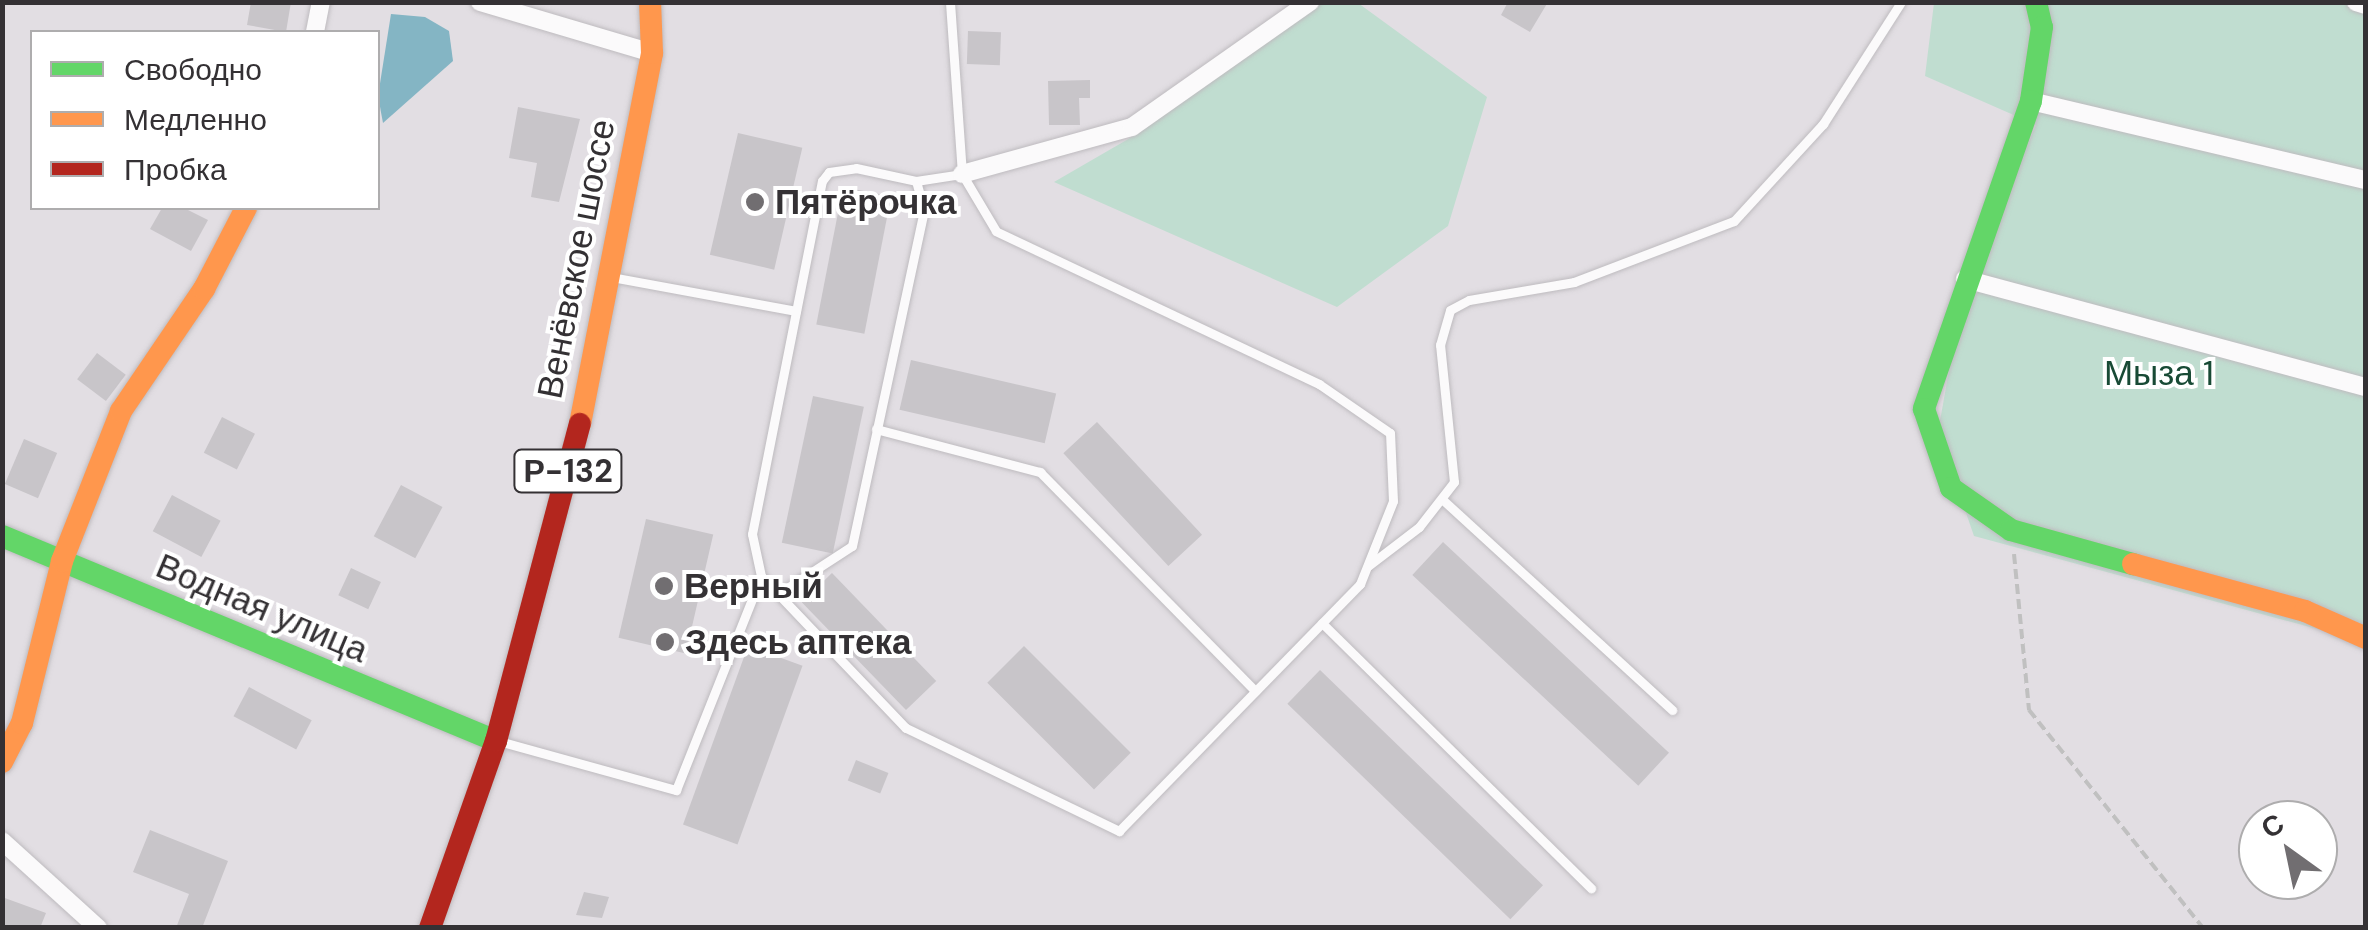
<!DOCTYPE html>
<html>
<head>
<meta charset="utf-8">
<style>
	body { margin:0 }
	#map { position:relative; width:2368px; height:930px; overflow:hidden; background:#e2dee3; font-family:"DM Sans",sans-serif }
	div>[style] { position:absolute }
	.green>* { inset:0; background:#c0ddd0 }
	.water>* { inset:0; background:#84b5c4 }
	.building>* { inset:0; background:#c8c5c9; transform-origin:0 0 }
	.path>* { height:4px; margin-top:-2px; transform-origin:0; background:repeating-linear-gradient(90deg,#c0c0c0 0 10px,transparent 0 15px) }
	.roads { filter:drop-shadow(0 0 2px #bebbbf) drop-shadow(0 0 2px #bebbbf) }
	.lane>* { height:9px; margin:-4.5px; padding:0 4.5px; transform-origin:4.5px; border-radius:4.5px; background:#fbfafb }
	.street>* { height:18px; margin:-9px; padding:0 9px; transform-origin:9px; border-radius:9px; background:#fbfafb }
	.fast>* { height:22px; margin:-11px; padding:0 11px; transform-origin:11px; border-radius:11px; background:#63d668 }
	.slow>* { height:22px; margin:-11px; padding:0 11px; transform-origin:11px; border-radius:11px; background:#ff974d }
	.jam>* { height:22px; margin:-11px; padding:0 11px; transform-origin:11px; border-radius:11px; background:#b3261e }
	.dots>* { width:28px; height:28px; translate:-50% -50%; box-sizing:border-box; border:5px solid #fff; border-radius:50% }
	span { translate:-50% -50%; white-space:nowrap; text-align:center; line-height:1.15; -webkit-text-stroke:8px #fff; paint-order:stroke }
	.shield-label span { padding:2px 8px; background:#fff; border:2px solid; border-radius:8px; -webkit-text-stroke-width:0 }
	.shield-label { font-size:32px; color:#343134; font-weight:700 }
	.poi-label { font-size:35px; color:#343134; font-weight:700 }
	.left { translate:0 -50%; text-align:left }
	.street-label { font-size:35px; color:#343134 }
	.park-label { font-size:35px; color:#184a35 }
	.frame { position:absolute; inset:0; border:5px solid #343134; pointer-events:none }
	.legend { position:absolute; left:30px; top:30px; width:350px; height:180px; box-sizing:border-box; background:#fff; border:2px solid #aeadae; margin:0; padding:12px 18px; list-style:none; font-size:30px; color:#343134 }
	.legend li { display:flex; align-items:center; gap:20px; height:50px }
	.legend b { width:50px; border:2px solid #aeadae }
	.north { position:absolute; left:2238px; top:800px; width:100px; height:100px; box-sizing:border-box; background:#fff; border:2px solid #aeadae; border-radius:50%; rotate:327deg; font-size:28px; font-weight:700; line-height:40px; text-align:center; color:#343134 }
	.north::after { content:''; display:block; margin:auto; width:35px; height:45px; background:#716e71; clip-path:polygon(50% 0,100% 100%,50% 72%,0 100%) }
</style>
</head>
<body>
<div id="map">
	<div class="green">
		<i style="clip-path:polygon(1321px 3px,1358px 3px,1487px 97px,1448px 226px,1337px 307px,1054px 182px,1130px 138px)"></i>
		<i style="clip-path:polygon(1934px 3px,2365px 3px,2365px 642px,1974px 536px,1938px 432px,1962px 298px,2036px 125px,1925px 76px)"></i>
	</div>
	<div class="water">
		<i style="clip-path:polygon(391px 14px,425px 17px,449px 31px,453px 61px,383px 123px,378px 96px)"></i>
	</div>
	<div class="building">
		<i style="clip-path:polygon(251px 2px,291px 2px,286px 32px,247px 25px)"></i>
		<i style="clip-path:polygon(1508px 2px,1548px 2px,1530px 32px,1501px 15px)"></i>
		<i style="left:968px;top:31px;width:33px;height:33px;rotate:2deg"></i>
		<i style="clip-path:polygon(1090px 80px,1090px 98px,1079px 98px,1080px 125px,1049px 125px,1048px 81px)"></i>
		<i style="clip-path:polygon(518px 107px,580px 119px,559px 202px,531px 197px,537px 163px,509px 158px)"></i>
		<i style="left:738px;top:133px;width:66px;height:125px;rotate:13deg"></i>
		<i style="left:843px;top:187px;width:49px;height:140px;rotate:11deg"></i>
		<i style="clip-path:polygon(162px 208px,184px 208px,208px 220px,191px 251px,150px 229px)"></i>
		<i style="left:97px;top:353px;width:36px;height:33px;rotate:37deg"></i>
		<i style="left:911px;top:360px;width:149px;height:51px;rotate:13deg"></i>
		<i style="left:813px;top:396px;width:52px;height:150px;rotate:12deg"></i>
		<i style="left:222px;top:417px;width:37px;height:40px;rotate:27deg"></i>
		<i style="left:1097px;top:422px;width:154px;height:46px;rotate:47deg"></i>
		<i style="left:24px;top:439px;width:36px;height:49px;rotate:23deg"></i>
		<i style="left:401px;top:485px;width:47px;height:58px;rotate:28deg"></i>
		<i style="left:172px;top:495px;width:55px;height:41px;rotate:28deg"></i>
		<i style="left:646px;top:519px;width:69px;height:122px;rotate:13deg"></i>
		<i style="left:1443px;top:542px;width:309px;height:45px;rotate:43deg"></i>
		<i style="left:351px;top:568px;width:33px;height:30px;rotate:25deg"></i>
		<i style="left:832px;top:573px;width:150px;height:42px;rotate:46deg"></i>
		<i style="left:748px;top:646px;width:58px;height:190px;rotate:20deg"></i>
		<i style="left:1024px;top:646px;width:151px;height:52px;rotate:45deg"></i>
		<i style="left:1320px;top:670px;width:310px;height:47px;rotate:44deg"></i>
		<i style="left:249px;top:687px;width:71px;height:33px;rotate:28deg"></i>
		<i style="left:856px;top:760px;width:35px;height:22px;rotate:22deg"></i>
		<i style="clip-path:polygon(150px 830px,228px 861px,202px 928px,176px 928px,189px 894px,133px 872px)"></i>
		<i style="clip-path:polygon(584px 892px,609px 897px,602px 918px,576px 915px)"></i>
		<i style="clip-path:polygon(2px 897px,46px 913px,40px 928px,2px 928px)"></i>
	</div>
	<div class="path">
		<i style="left:2014px;top:554px;width:157px;rotate:84.5deg"></i>
		<i style="left:2029px;top:710px;width:279px;rotate:51.4deg"></i>
	</div>
	<div class="roads">
		<div class="lane">
			<i style="left:611px;top:277px;width:188px;rotate:10.4deg"></i>
			<i style="left:876px;top:429px;width:170px;rotate:14.7deg"></i>
			<i style="left:1040px;top:472px;width:307px;rotate:45.5deg"></i>
			<i style="left:1443px;top:500px;width:311px;rotate:42.5deg"></i>
			<i style="left:1368px;top:566px;width:64px;rotate:-37.4deg"></i>
			<i style="left:1419px;top:527px;width:57px;rotate:-52.1deg"></i>
			<i style="left:1454px;top:482px;width:138px;rotate:-95.8deg"></i>
			<i style="left:1440px;top:345px;width:36px;rotate:-74deg"></i>
			<i style="left:1450px;top:310px;width:21px;rotate:-28deg"></i>
			<i style="left:1469px;top:300px;width:107px;rotate:-9.7deg"></i>
			<i style="left:1574px;top:282px;width:171px;rotate:-20.9deg"></i>
			<i style="left:1734px;top:221px;width:132px;rotate:-47.5deg"></i>
			<i style="left:1823px;top:124px;width:145px;rotate:-57.4deg"></i>
			<i style="left:761px;top:576px;width:43px;rotate:-102.1deg"></i>
			<i style="left:752px;top:534px;width:360px;rotate:-78.8deg"></i>
			<i style="left:822px;top:181px;width:11px;rotate:-52deg"></i>
			<i style="left:829px;top:172px;width:27px;rotate:-8deg"></i>
			<i style="left:856px;top:168px;width:61px;rotate:12.2deg"></i>
			<i style="left:916px;top:181px;width:47px;rotate:-8.7deg"></i>
			<i style="left:778px;top:594px;width:88px;rotate:-33deg"></i>
			<i style="left:852px;top:546px;width:345px;rotate:-77.9deg"></i>
			<i style="left:924px;top:209px;width:29px;rotate:-106deg"></i>
			<i style="left:1322px;top:623px;width:378px;rotate:44.6deg"></i>
			<i style="left:499px;top:741px;width:184px;rotate:15.5deg"></i>
			<i style="left:676px;top:790px;width:230px;rotate:-68.3deg"></i>
			<i style="left:761px;top:576px;width:210px;rotate:46.4deg"></i>
			<i style="left:906px;top:728px;width:237px;rotate:25.8deg"></i>
			<i style="left:1119px;top:831px;width:345px;rotate:-45.7deg"></i>
			<i style="left:1360px;top:584px;width:89px;rotate:-68.3deg"></i>
			<i style="left:1393px;top:501px;width:68px;rotate:-92.5deg"></i>
			<i style="left:1390px;top:433px;width:86px;rotate:-145.4deg"></i>
			<i style="left:1319px;top:384px;width:357px;rotate:-154.7deg"></i>
			<i style="left:996px;top:231px;width:66px;rotate:-120.8deg"></i>
			<i style="left:962px;top:174px;width:172px;rotate:-94deg"></i>
		</div>
		<div class="street">
			<i style="left:480px;top:2px;width:179px;rotate:16.5deg"></i>
			<i style="left:2356px;top:2px;width:10px;rotate:17deg"></i>
			<i style="left:315px;top:32px;width:31px;rotate:-79deg"></i>
			<i style="left:2031px;top:101px;width:344px;rotate:13.3deg"></i>
			<i style="left:962px;top:174px;width:176px;rotate:-15.5deg"></i>
			<i style="left:1132px;top:127px;width:218px;rotate:-35.1deg"></i>
			<i style="left:1965px;top:279px;width:415px;rotate:15.1deg"></i>
			<i style="left:2px;top:841px;width:130px;rotate:42.2deg"></i>
		</div>
		<div class="fast">
			<i style="left:2036px;top:2px;width:26px;rotate:77deg"></i>
			<i style="left:2042px;top:27px;width:75px;rotate:98.5deg"></i>
			<i style="left:2031px;top:101px;width:326px;rotate:109.2deg"></i>
			<i style="left:1924px;top:409px;width:83px;rotate:71.1deg"></i>
			<i style="left:1951px;top:488px;width:73px;rotate:35deg"></i>
			<i style="left:2011px;top:530px;width:127px;rotate:15.6deg"></i>
			<i style="left:2px;top:536px;width:535px;rotate:22.54deg"></i>
		</div>
		<div class="slow">
			<i style="left:580px;top:424px;width:378px;rotate:-79deg"></i>
			<i style="left:652px;top:53px;width:51px;rotate:-92.2deg"></i>
			<i style="left:2133px;top:564px;width:178px;rotate:15.3deg"></i>
			<i style="left:2305px;top:611px;width:67px;rotate:23.9deg"></i>
			<i style="left:2px;top:762px;width:44px;rotate:-62.9deg"></i>
			<i style="left:22px;top:723px;width:167px;rotate:-76.1deg"></i>
			<i style="left:62px;top:561px;width:161px;rotate:-68.5deg"></i>
			<i style="left:121px;top:411px;width:148px;rotate:-55.8deg"></i>
			<i style="left:204px;top:289px;width:91px;rotate:-62.6deg"></i>
		</div>
		<div class="jam">
			<i style="left:430px;top:928px;width:198px;rotate:-70.6deg"></i>
			<i style="left:496px;top:741px;width:328px;rotate:-75.2deg"></i>
		</div>
	</div>
	<div class="dots">
		<i style="left:755px;top:202px;background:#716e71"></i>
		<i style="left:664px;top:586px;background:#716e71"></i>
		<i style="left:665px;top:642px;background:#716e71"></i>
	</div>
	<div class="shield-label">
		<span style="left:568px;top:471px">Р-132</span>
	</div>
	<div class="poi-label">
		<span class="left" style="left:775px;top:202px">Пятёрочка</span>
		<span class="left" style="left:684px;top:586px">Верный</span>
		<span class="left" style="left:685px;top:642px">Здесь аптека</span>
	</div>
	<div class="street-label">
		<span style="left:576px;top:259px;rotate:-79deg">Венёвское шоссе</span>
		<span style="left:262px;top:608px;rotate:23deg">Водная улица</span>
	</div>
	<div class="park-label">
		<span style="left:2159px;top:373px">Мыза 1</span>
	</div>
	<div class="frame"></div>
	<ul class="legend">
	<li><b style="height:12px;background:#63d668"></b>Свободно</li>
	<li><b style="height:12px;background:#ff974d"></b>Медленно</li>
	<li><b style="height:12px;background:#b3261e"></b>Пробка</li>
	</ul>
	<div class="north">С</div>
</div>
</body>
</html>
